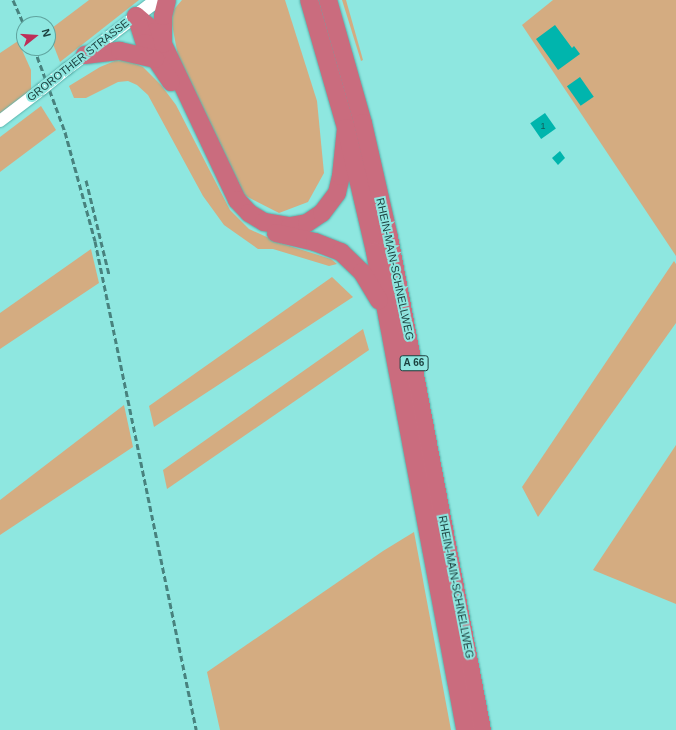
<!DOCTYPE html>
<html>
<head>
<meta charset="utf-8">
<style>
	body { margin:0 }
	#map { position:relative; width:676px; height:730px; overflow:hidden; background:#8ee7e0; font-family:Helvetica,sans-serif }
	div>[style] { position:absolute }
	.green>* { inset:0; background:#d4ac81 }
	.building>* { inset:0; background:#00b5ad; transform-origin:0 0 }
	.roads { filter:drop-shadow(0 0 1px #59b3ac) drop-shadow(0 0 1px #59b3ac) }
	.tertiary>* { height:12px; margin:-6px; padding:0 6px; transform-origin:6px; border-radius:6px; background:#fff }
	.secondary>* { height:14px; margin:-7px; padding:0 7px; transform-origin:7px; border-radius:7px; background:#fff }
	.motorway>* { height:18px; margin:-9px; padding:0 9px; transform-origin:9px; border-radius:9px; background:#ca6c7e }
	.rail>* { height:3px; margin-top:-1.5px; transform-origin:0; background:repeating-linear-gradient(90deg,#48827e 0 6px,transparent 0 9px) }
	.bridges { filter:drop-shadow(0 0 1px #59b3ac) drop-shadow(0 0 1px #59b3ac) }
	.tertiary-bridge>* { height:12px; margin:-6px; padding:0 6px; transform-origin:6px; border-radius:6px; background:#fff }
	span { translate:-50% -50%; white-space:nowrap; text-align:center; line-height:1.15; -webkit-text-stroke:4px #8ee7e0; paint-order:stroke }
	.number-label { font-size:9px; color:#145c59 }
	.number-label span { -webkit-text-stroke-width:0 }
	.shield-label span { padding:1px 3px; background:#8ee7e0; border:1px solid; border-radius:3px; -webkit-text-stroke-width:0 }
	.shield-label { font-size:10px; color:#1a3f3d; font-weight:700 }
	.street-label { font-size:11px; color:#1a3f3d }
	.north { position:absolute; left:16px; top:16px; width:40px; height:40px; box-sizing:border-box; background:#8ee7e0; border:1px solid #60a49f; border-radius:50%; rotate:73deg; font-size:11px; font-weight:700; line-height:16px; text-align:center; color:#1a3f3d }
	.north::after { content:''; display:block; margin:auto; width:14px; height:18px; background:#be2e58; clip-path:polygon(50% 0,100% 100%,50% 72%,0 100%) }
</style>
</head>
<body>
<div id="map">
	<div class="green">
		<i style="clip-path:polygon(89px 0,139px 0,60px 62px,48px 31px)"></i>
		<i style="clip-path:polygon(182px 0,285px 0,317px 101px,324px 173px,308px 202px,279px 213px,242px 194px,178px 56px,170px 14px)"></i>
		<i style="clip-path:polygon(342px 0,346px 0,363px 60px,361px 61px)"></i>
		<i style="clip-path:polygon(553px 0,676px 0,676px 256px,522px 25px)"></i>
		<i style="clip-path:polygon(18px 41px,31px 70px,31px 91px,0 115px,0 53px)"></i>
		<i style="clip-path:polygon(117px 60px,131px 62px,143px 67px,161px 85px,176px 105px,230px 210px,249px 229px,280px 243px,331px 259px,337px 264px,329px 266px,273px 249px,258px 249px,224px 225px,203px 196px,148px 95px,137px 85px,128px 81px,118px 82px,86px 98px,74px 98px,69px 86px,100px 67px)"></i>
		<i style="clip-path:polygon(41px 106px,56px 130px,0 172px,0 137px)"></i>
		<i style="clip-path:polygon(91px 249px,99px 283px,0 349px,0 313px)"></i>
		<i style="clip-path:polygon(674px 261px,676px 264px,676px 323px,538px 517px,522px 487px)"></i>
		<i style="clip-path:polygon(332px 277px,353px 297px,154px 427px,149px 406px)"></i>
		<i style="clip-path:polygon(363px 329px,369px 350px,167px 489px,163px 470px)"></i>
		<i style="clip-path:polygon(124px 405px,133px 447px,0 535px,0 500px)"></i>
		<i style="clip-path:polygon(676px 445px,676px 604px,593px 570px)"></i>
		<i style="clip-path:polygon(414px 532px,451px 730px,220px 730px,207px 672px,383px 551px)"></i>
	</div>
	<div class="building">
		<i style="clip-path:polygon(555px 25px,572px 48px,574px 46px,580px 54px,558px 70px,536px 39px)"></i>
		<i style="left:580px;top:77px;width:24px;height:16px;rotate:55deg"></i>
		<i style="left:545px;top:113px;width:19px;height:18px;rotate:55deg"></i>
		<i style="clip-path:polygon(560px 151px,565px 158px,558px 165px,552px 158px)"></i>
	</div>
	<div class="roads">
		<div class="tertiary">
			<i style="left:67px;top:69px;width:87px;rotate:-37.5deg"></i>
			<i style="left:0;top:121px;width:53px;rotate:-37.3deg"></i>
		</div>
		<div class="secondary">
			<i style="left:136px;top:16px;width:26px;rotate:-37deg"></i>
		</div>
		<div class="motorway">
			<i style="left:328px;top:0;width:128px;rotate:74.1deg"></i>
			<i style="left:363px;top:123px;width:117px;rotate:77.2deg"></i>
			<i style="left:389px;top:237px;width:502px;rotate:79.32deg"></i>
			<i style="left:136px;top:16px;width:25px;rotate:40deg"></i>
			<i style="left:155px;top:32px;width:14px;rotate:56deg"></i>
			<i style="left:163px;top:44px;width:173px;rotate:64.6deg"></i>
			<i style="left:237px;top:200px;width:18px;rotate:47deg"></i>
			<i style="left:249px;top:213px;width:17px;rotate:31deg"></i>
			<i style="left:264px;top:222px;width:26px;rotate:9deg"></i>
			<i style="left:290px;top:226px;width:17px;rotate:-10deg"></i>
			<i style="left:307px;top:223px;width:18px;rotate:-34deg"></i>
			<i style="left:322px;top:213px;width:25px;rotate:-53deg"></i>
			<i style="left:337px;top:193px;width:17px;rotate:-77deg"></i>
			<i style="left:341px;top:176px;width:48px;rotate:-84.1deg"></i>
			<i style="left:346px;top:128px;width:133px;rotate:-106.1deg"></i>
			<i style="left:136px;top:16px;width:28px;rotate:72deg"></i>
			<i style="left:145px;top:43px;width:47px;rotate:56.3deg"></i>
			<i style="left:163px;top:44px;width:28px;rotate:-90deg"></i>
			<i style="left:163px;top:16px;width:16px;rotate:-76deg"></i>
			<i style="left:85px;top:55px;width:35px;rotate:-7deg"></i>
			<i style="left:120px;top:51px;width:36px;rotate:13deg"></i>
			<i style="left:346px;top:128px;width:127px;rotate:76.8deg"></i>
			<i style="left:375px;top:252px;width:486px;rotate:79.3deg"></i>
			<i style="left:276px;top:233px;width:40px;rotate:13deg"></i>
			<i style="left:315px;top:242px;width:28px;rotate:21deg"></i>
			<i style="left:341px;top:252px;width:29px;rotate:44deg"></i>
			<i style="left:362px;top:272px;width:33px;rotate:59deg"></i>
		</div>
	</div>
	<div class="rail">
		<i style="left:13px;top:0;width:27px;rotate:66deg"></i>
		<i style="left:34px;top:48px;width:90px;rotate:69.7deg"></i>
		<i style="left:65px;top:132px;width:113px;rotate:74.6deg"></i>
		<i style="left:95px;top:241px;width:499px;rotate:78.3deg"></i>
		<i style="left:86px;top:180px;width:97px;rotate:76.3deg"></i>
	</div>
	<div class="bridges">
		<div class="tertiary-bridge">
			<i style="left:42px;top:89px;width:32px;rotate:-39deg"></i>
		</div>
	</div>
	<div class="number-label">
		<span style="left:543px;top:126px">1</span>
	</div>
	<div class="shield-label">
		<span style="left:414px;top:363px">A 66</span>
	</div>
	<div class="street-label">
		<span style="left:78px;top:60px;rotate:-38deg">GROROTHER STRASSE</span>
		<span style="left:395px;top:269px;rotate:78deg">RHEIN-MAIN-SCHNELLWEG</span>
		<span style="left:456px;top:587px;rotate:79deg">RHEIN-MAIN-SCHNELLWEG</span>
	</div>
	<div class="north">N</div>
</div>
</body>
</html>
